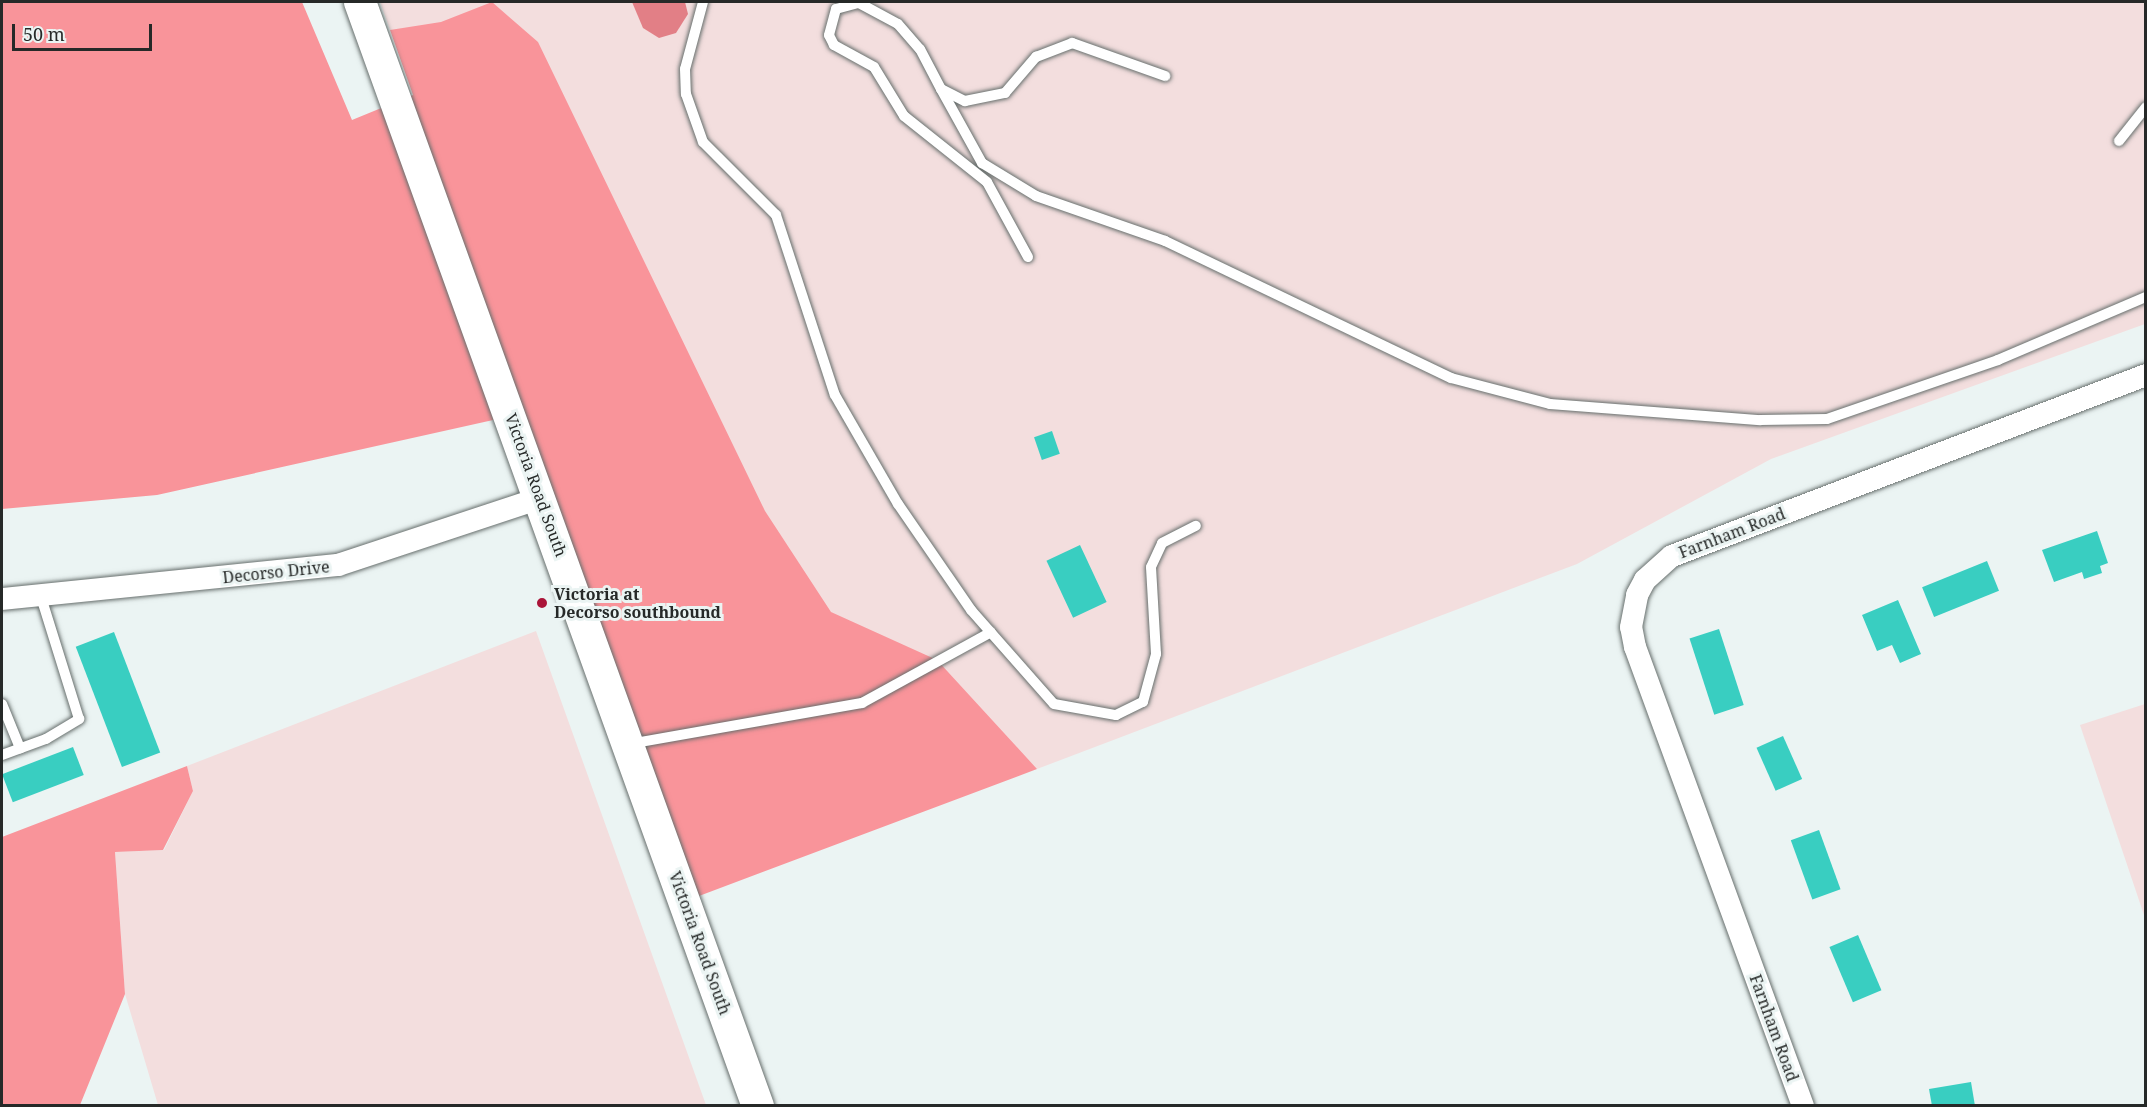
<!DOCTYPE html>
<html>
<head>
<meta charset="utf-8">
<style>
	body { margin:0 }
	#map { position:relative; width:2147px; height:1107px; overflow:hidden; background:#ebf4f3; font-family:"Noto Serif",serif }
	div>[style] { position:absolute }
	.green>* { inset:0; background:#f3dede }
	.forest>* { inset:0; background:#f9949a }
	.water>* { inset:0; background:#e27f86 }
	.building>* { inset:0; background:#39cec1; transform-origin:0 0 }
	.roads { filter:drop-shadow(0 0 2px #676f6d) drop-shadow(0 0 2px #676f6d) }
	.lane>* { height:10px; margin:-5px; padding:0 5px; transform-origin:5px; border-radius:5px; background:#fff }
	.street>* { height:22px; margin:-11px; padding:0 11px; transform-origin:11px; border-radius:11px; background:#fff }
	.secondary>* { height:32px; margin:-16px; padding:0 16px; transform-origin:16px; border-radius:16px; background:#fff }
	.dots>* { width:16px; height:16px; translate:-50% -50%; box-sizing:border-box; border:3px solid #ebf4f3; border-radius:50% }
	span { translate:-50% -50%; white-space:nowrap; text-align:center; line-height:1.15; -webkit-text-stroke:6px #ebf4f3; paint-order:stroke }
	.street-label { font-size:16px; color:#262928 }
	.poi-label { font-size:16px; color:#262928; font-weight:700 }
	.left { translate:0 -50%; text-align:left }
	.frame { position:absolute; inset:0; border:3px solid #262928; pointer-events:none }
	.scale { position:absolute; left:12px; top:24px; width:140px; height:27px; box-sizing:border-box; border:3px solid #262928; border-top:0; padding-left:8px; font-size:18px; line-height:21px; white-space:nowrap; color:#262928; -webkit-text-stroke:4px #ebf4f3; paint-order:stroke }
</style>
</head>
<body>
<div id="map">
	<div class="green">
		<i style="clip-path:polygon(380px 2px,2145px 2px,2145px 324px,1771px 459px,1577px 564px,1037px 769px,817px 642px,516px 40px,390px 30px)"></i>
		<i style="clip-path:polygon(536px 631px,706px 1105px,158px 1105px,125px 994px,115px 852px,164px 850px,193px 791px,187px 766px)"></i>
		<i style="clip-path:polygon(2145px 704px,2146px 704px,2145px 918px,2080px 725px)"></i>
	</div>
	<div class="forest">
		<i style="clip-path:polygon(2px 2px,302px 2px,352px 120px,413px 95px,390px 30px,441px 22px,492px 2px,538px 42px,765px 511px,831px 612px,937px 660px,1037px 769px,699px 896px,524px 413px,157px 495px,2px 509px)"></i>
		<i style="clip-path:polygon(187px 766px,193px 791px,163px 850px,115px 852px,125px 994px,80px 1105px,2px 1105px,2px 837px)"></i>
	</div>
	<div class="water">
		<i style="clip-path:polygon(632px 2px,685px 2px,688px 14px,676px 33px,659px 38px,643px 28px)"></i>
	</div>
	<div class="building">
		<i style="left:1052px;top:431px;width:24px;height:19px;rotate:71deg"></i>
		<i style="clip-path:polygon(2097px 531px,2108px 563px,2100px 566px,2102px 573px,2084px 579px,2082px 572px,2054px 582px,2042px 550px)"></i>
		<i style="left:1080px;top:545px;width:63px;height:37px;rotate:65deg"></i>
		<i style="left:1987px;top:561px;width:32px;height:70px;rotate:68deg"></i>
		<i style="clip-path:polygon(1898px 600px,1921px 654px,1900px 663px,1892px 645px,1877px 651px,1862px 615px)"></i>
		<i style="left:1719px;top:629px;width:80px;height:31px;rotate:72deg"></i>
		<i style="left:114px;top:632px;width:129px;height:41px;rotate:69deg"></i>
		<i style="left:1783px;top:736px;width:47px;height:29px;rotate:66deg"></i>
		<i style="left:73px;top:747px;width:30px;height:76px;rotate:69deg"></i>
		<i style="left:1819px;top:830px;width:63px;height:30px;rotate:70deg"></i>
		<i style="left:1858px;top:935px;width:60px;height:31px;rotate:67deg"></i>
		<i style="clip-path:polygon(1971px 1082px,1975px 1106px,1932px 1106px,1929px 1089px)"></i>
	</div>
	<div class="roads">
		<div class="lane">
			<i style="left:703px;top:2px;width:69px;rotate:105deg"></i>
			<i style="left:685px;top:69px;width:25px;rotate:88deg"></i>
			<i style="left:686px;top:94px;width:51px;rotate:70.5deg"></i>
			<i style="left:703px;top:142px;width:103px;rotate:45deg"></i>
			<i style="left:776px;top:215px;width:189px;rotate:71.9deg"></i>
			<i style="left:835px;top:395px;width:126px;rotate:60deg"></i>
			<i style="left:898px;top:504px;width:129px;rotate:55.4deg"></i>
			<i style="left:971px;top:610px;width:125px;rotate:48.6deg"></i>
			<i style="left:1054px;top:704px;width:63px;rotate:10.1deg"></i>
			<i style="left:1116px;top:715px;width:30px;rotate:-26deg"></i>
			<i style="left:1143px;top:702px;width:50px;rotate:-74.8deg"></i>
			<i style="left:1156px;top:654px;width:87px;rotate:-93.3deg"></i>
			<i style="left:1151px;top:567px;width:26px;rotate:-65deg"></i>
			<i style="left:1162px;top:543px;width:38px;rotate:-27deg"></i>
			<i style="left:941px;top:89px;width:85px;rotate:61deg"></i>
			<i style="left:982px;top:163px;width:63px;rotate:31.4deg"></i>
			<i style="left:1036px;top:196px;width:137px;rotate:19.2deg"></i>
			<i style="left:1165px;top:241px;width:317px;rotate:25.6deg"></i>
			<i style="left:1451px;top:378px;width:102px;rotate:14.7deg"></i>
			<i style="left:1550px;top:404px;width:211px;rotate:4.4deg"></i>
			<i style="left:1760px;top:420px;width:67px;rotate:-0.9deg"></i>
			<i style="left:1827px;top:419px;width:181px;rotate:-19deg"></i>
			<i style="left:1998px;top:360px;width:161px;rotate:-23.1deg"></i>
			<i style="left:2119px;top:141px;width:43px;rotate:-51.5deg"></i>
			<i style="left:1028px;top:257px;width:85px;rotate:-118.7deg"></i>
			<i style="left:987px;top:182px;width:106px;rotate:-141.5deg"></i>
			<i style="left:904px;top:116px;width:57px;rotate:-121.5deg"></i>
			<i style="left:874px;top:67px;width:46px;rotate:-151.2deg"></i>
			<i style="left:834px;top:45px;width:11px;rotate:-117deg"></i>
			<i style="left:829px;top:35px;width:27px;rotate:-75deg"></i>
			<i style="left:836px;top:9px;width:24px;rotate:-15deg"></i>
			<i style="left:859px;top:3px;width:44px;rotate:28.3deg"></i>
			<i style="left:898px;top:24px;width:33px;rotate:49deg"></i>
			<i style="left:920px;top:49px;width:45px;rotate:62.3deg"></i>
			<i style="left:941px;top:89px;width:27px;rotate:27deg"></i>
			<i style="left:965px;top:101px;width:41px;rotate:-11.3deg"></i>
			<i style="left:1005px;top:93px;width:48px;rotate:-49.3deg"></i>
			<i style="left:1036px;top:57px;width:39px;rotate:-21deg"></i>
			<i style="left:1072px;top:43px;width:99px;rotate:19.5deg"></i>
			<i style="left:2px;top:704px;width:48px;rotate:67.8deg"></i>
			<i style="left:629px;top:744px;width:237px;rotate:-10deg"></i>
			<i style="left:862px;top:703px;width:147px;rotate:-28.8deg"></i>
			<i style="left:2px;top:755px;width:47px;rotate:-20deg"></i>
			<i style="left:46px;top:739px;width:39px;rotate:-31deg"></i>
			<i style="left:79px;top:719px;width:128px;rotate:-107.3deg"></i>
		</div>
		<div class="street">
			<i style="left:2px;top:599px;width:338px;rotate:-5.8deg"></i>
			<i style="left:338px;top:565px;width:213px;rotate:-18.3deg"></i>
			<i style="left:1803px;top:1106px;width:489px;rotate:-110.1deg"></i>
			<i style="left:1635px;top:647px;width:20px;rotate:-101deg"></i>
			<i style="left:1631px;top:627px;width:33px;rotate:-79deg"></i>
			<i style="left:1637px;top:595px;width:17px;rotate:-62deg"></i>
			<i style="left:1645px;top:580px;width:36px;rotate:-42deg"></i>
			<i style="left:1672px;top:556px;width:507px;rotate:-20.9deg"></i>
		</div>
		<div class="secondary">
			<i style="left:360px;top:2px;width:1174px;rotate:70.18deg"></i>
		</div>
	</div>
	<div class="dots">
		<i style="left:542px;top:603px;background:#aa1438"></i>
	</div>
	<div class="street-label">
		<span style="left:536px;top:485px;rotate:70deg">Victoria Road South</span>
		<span style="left:1732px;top:533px;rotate:-21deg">Farnham Road</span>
		<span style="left:276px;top:572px;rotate:-6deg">Decorso Drive</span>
		<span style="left:700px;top:943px;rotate:70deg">Victoria Road South</span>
		<span style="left:1774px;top:1028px;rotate:70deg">Farnham Road</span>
	</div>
	<div class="poi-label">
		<span class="left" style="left:554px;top:603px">Victoria at<br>Decorso southbound</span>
	</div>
	<div class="frame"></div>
	<div class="scale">50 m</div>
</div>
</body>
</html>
